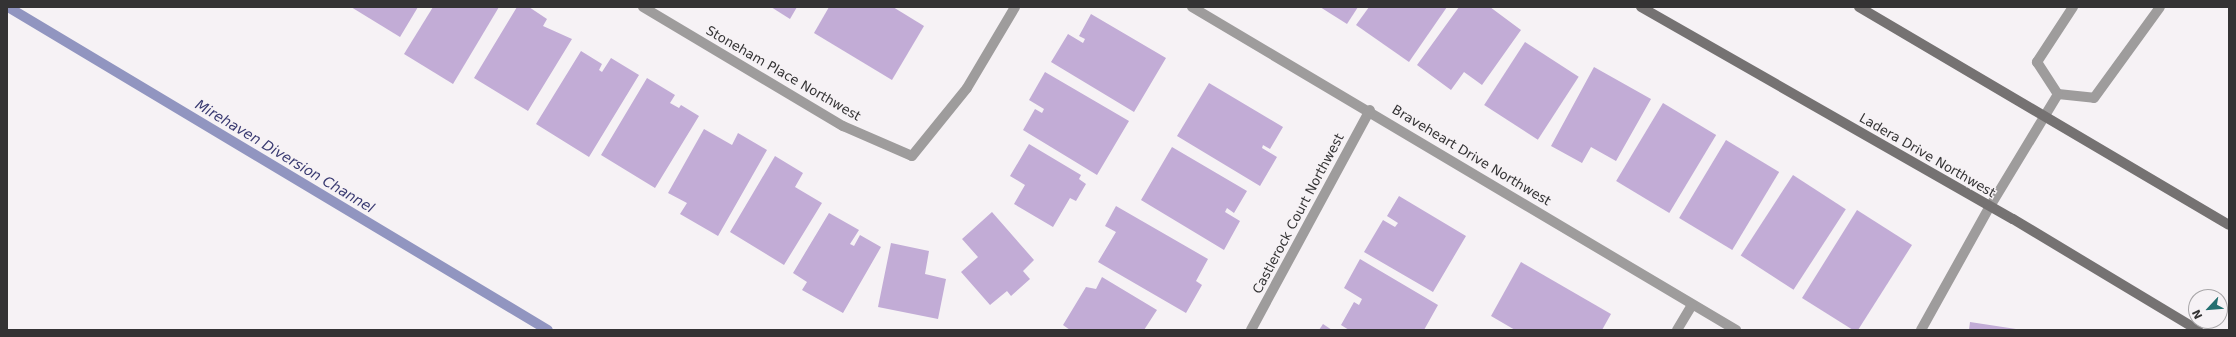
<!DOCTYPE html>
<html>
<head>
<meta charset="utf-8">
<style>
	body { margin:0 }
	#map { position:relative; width:2236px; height:337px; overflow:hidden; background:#f6f2f5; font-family:"DejaVu Sans",sans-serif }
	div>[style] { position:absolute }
	.stream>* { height:10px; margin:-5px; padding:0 5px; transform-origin:5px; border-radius:5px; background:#9195c0 }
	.building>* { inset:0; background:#c2acd6; transform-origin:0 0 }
	.minor>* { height:10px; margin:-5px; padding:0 5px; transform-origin:5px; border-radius:5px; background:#9e9c9c }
	.tertiary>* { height:10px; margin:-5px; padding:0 5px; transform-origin:5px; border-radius:5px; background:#9e9c9c }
	.secondary>* { height:10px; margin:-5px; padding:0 5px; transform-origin:5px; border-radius:5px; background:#757272 }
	span { translate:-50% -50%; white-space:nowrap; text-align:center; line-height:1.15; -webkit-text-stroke:3px #f6f2f5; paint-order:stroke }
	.street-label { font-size:13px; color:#343334 }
	.water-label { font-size:14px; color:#393a71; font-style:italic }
	.frame { position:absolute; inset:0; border:8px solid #343334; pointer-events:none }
	.north { position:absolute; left:2188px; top:289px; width:40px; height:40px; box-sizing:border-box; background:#f6f2f5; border:1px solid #a8a6a8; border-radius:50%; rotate:244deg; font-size:11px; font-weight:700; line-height:16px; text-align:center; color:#343334 }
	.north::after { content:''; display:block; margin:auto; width:14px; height:18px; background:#236f70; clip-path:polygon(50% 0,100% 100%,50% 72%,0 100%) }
</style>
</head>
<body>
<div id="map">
	<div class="stream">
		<i style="left:8px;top:7px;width:629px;rotate:30.89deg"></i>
	</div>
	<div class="building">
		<i style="clip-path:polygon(351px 7px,418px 7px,400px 37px)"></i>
		<i style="clip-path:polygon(433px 7px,499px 7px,453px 84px,404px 54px)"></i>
		<i style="clip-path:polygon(517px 7px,529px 7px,547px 19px,543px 26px,572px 39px,528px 111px,474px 78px)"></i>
		<i style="clip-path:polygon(771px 7px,797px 7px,790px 19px)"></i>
		<i style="clip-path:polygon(829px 7px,893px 7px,924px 26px,892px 80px,814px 33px)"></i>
		<i style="clip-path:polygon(1320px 7px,1358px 7px,1347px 24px)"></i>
		<i style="clip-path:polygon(1369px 7px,1447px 7px,1409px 62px,1356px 25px)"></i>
		<i style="clip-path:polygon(1459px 7px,1490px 7px,1521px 30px,1482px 85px,1464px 72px,1451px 90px,1417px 65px)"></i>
		<i style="clip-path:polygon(1091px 14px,1166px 58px,1134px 112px,1051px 62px,1068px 34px,1083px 43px,1085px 39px,1079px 36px)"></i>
		<i style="left:1525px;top:42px;width:64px;height:75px;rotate:33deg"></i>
		<i style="clip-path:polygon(581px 51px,602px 64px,599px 70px,602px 72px,611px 58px,639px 75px,589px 157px,536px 124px)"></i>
		<i style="clip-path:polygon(1594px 67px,1651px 99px,1616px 161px,1591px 147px,1582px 163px,1551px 146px)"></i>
		<i style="clip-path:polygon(1045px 72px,1129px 121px,1097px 175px,1023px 130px,1035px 109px,1042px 113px,1044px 109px,1029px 100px)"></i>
		<i style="clip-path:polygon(647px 78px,675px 95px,670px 103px,679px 108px,681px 105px,699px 116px,655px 188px,601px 155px)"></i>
		<i style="clip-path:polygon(1209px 83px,1283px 127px,1270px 149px,1263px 145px,1262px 148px,1277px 157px,1260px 186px,1177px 136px)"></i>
		<i style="left:1663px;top:103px;width:62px;height:91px;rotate:31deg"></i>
		<i style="clip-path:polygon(704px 129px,732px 145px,738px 133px,767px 150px,718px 236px,680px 214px,687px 203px,668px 193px)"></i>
		<i style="left:1726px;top:140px;width:62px;height:91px;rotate:31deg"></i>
		<i style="clip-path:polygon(1029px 144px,1081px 175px,1079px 179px,1086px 184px,1076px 201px,1070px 198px,1053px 227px,1014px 204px,1025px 185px,1010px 176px)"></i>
		<i style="clip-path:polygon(1172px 147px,1247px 191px,1234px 213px,1227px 208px,1225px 212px,1240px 221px,1224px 250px,1141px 200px)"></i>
		<i style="clip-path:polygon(775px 156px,803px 173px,795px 187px,822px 203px,784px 265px,730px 232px)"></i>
		<i style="left:1793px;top:175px;width:63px;height:96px;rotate:33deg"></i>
		<i style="clip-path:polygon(1399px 196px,1466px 236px,1433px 292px,1364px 252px,1383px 220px,1395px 227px,1398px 223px,1387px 216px)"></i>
		<i style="clip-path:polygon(1116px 206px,1208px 259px,1196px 281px,1202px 285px,1186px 313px,1098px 262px,1116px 232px,1105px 226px)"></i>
		<i style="clip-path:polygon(1857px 210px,1912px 245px,1858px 330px,1853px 330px,1802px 298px)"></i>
		<i style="clip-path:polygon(992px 212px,1034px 260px,1023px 271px,1030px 279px,1011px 296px,1007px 291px,990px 305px,961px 272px,978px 257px,962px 239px)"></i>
		<i style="clip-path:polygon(829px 213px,859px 230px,850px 244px,854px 246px,860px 235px,881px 247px,843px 313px,802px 290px,807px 282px,793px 273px)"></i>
		<i style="clip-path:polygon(891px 243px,929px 251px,925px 274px,946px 279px,938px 319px,878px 307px)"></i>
		<i style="clip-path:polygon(1360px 259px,1438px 305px,1424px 330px,1349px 330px,1341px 325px,1354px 302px,1359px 305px,1362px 299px,1344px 288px)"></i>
		<i style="clip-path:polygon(1521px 262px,1611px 314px,1602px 330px,1515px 330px,1491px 316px)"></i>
		<i style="clip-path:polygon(1102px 277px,1157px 310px,1144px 330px,1070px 330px,1063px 325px,1086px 287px,1096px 289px)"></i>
		<i style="clip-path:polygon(1970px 322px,2016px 329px,2016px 330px,1969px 330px)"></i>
		<i style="clip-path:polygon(1323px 324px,1332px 330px,1319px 330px)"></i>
	</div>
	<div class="minor">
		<i style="left:643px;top:7px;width:233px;rotate:30.8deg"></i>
		<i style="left:843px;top:126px;width:75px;rotate:23.5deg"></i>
		<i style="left:912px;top:156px;width:87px;rotate:-51deg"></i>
		<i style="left:967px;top:88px;width:94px;rotate:-59.3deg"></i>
		<i style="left:1192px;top:7px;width:633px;rotate:30.7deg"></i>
		<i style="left:1251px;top:330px;width:250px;rotate:-61.6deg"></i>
		<i style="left:1677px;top:330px;width:29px;rotate:-59deg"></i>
		<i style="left:1921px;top:330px;width:140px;rotate:-60.9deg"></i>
	</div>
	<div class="tertiary">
		<i style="left:2073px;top:7px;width:66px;rotate:123.2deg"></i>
		<i style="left:2037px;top:62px;width:38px;rotate:57deg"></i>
		<i style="left:2058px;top:94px;width:36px;rotate:6deg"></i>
		<i style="left:2094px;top:98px;width:112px;rotate:-54deg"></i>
		<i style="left:1989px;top:208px;width:133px;rotate:-58.8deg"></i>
	</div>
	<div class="secondary">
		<i style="left:1641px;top:7px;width:428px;rotate:29.7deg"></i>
		<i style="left:2013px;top:219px;width:216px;rotate:31deg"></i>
		<i style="left:1859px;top:7px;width:429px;rotate:30.5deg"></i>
	</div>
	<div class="street-label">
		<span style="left:783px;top:74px;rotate:30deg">Stoneham Place Northwest</span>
		<span style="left:1471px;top:156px;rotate:31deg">Braveheart Drive Northwest</span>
		<span style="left:1927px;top:156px;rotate:30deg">Ladera Drive Northwest</span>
		<span style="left:1299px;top:214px;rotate:-62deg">Castlerock Court Northwest</span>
	</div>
	<div class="water-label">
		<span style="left:285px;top:156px;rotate:31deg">Mirehaven Diversion Channel</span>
	</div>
	<div class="frame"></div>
	<div class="north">N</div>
</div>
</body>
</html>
